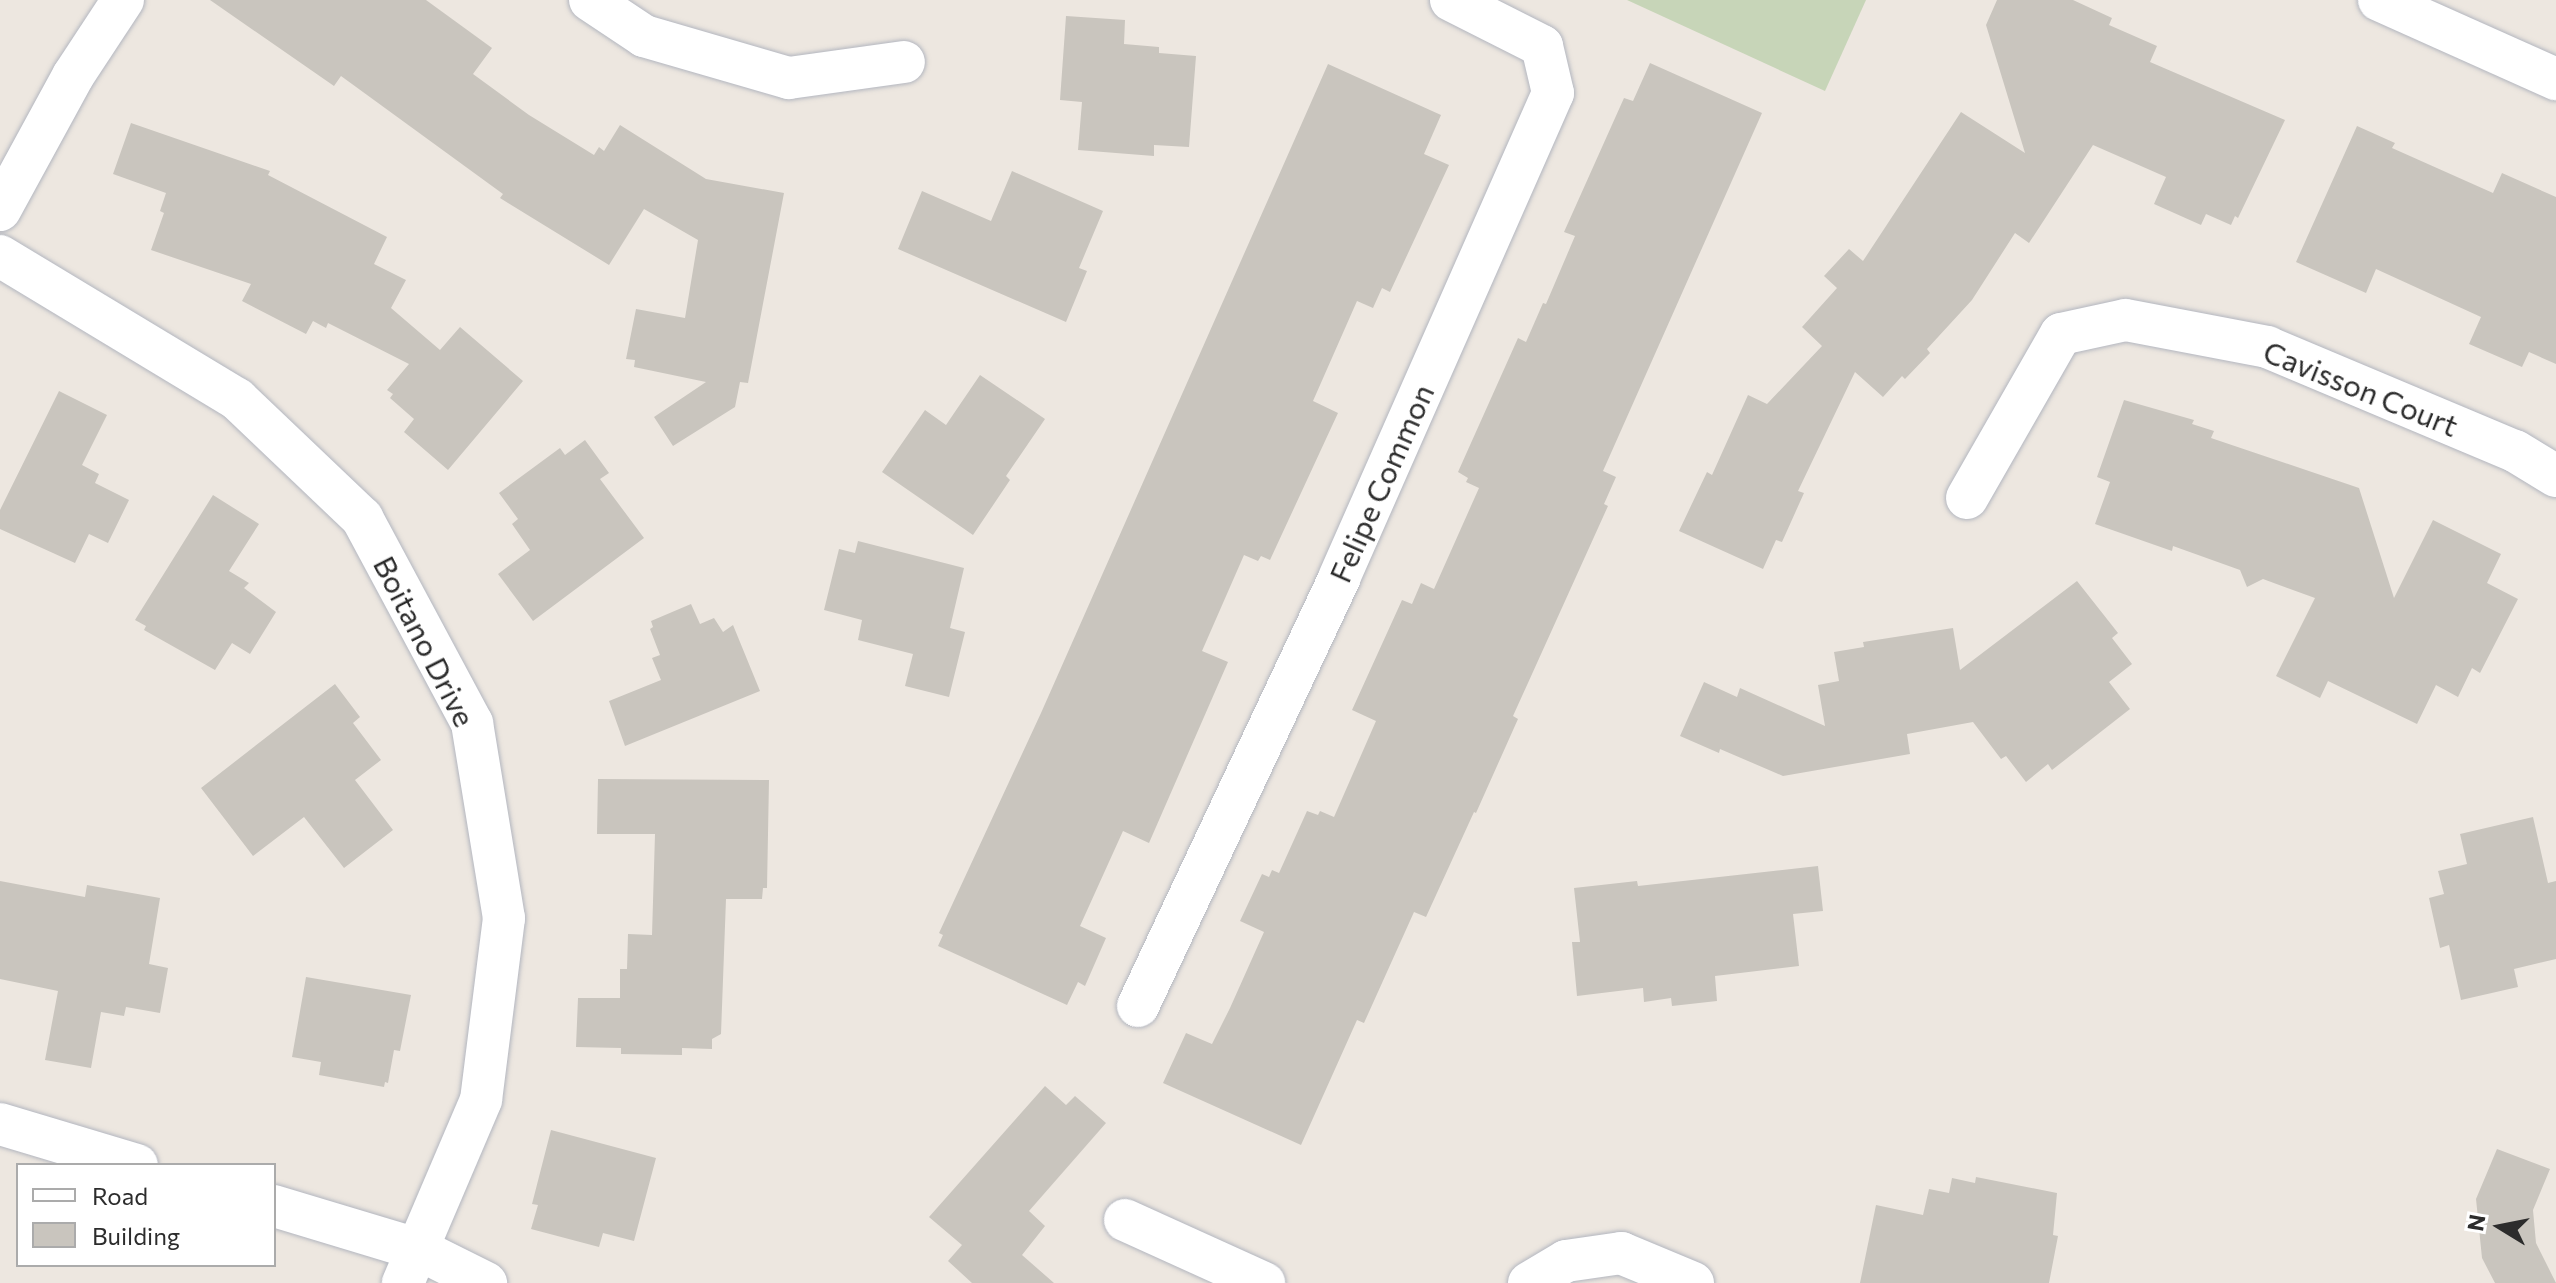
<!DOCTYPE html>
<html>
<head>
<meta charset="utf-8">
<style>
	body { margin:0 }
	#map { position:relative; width:2556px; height:1283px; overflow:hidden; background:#ede7e0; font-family:Commissioner,sans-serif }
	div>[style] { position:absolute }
	.cemetery>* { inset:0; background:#c7d5b8 }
	.building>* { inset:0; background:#c9c5be }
	.roads { filter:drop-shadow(0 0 2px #b3b6bf) drop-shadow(0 0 2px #b3b6bf) }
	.minor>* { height:42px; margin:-21px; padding:0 21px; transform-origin:21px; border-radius:21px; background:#fff }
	span { translate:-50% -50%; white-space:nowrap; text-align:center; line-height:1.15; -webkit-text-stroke:6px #fff; paint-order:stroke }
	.street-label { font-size:30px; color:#2c2c2c }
	.legend { position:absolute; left:16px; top:1163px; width:260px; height:104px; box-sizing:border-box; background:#fff; border:2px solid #ababab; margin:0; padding:10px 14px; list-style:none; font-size:24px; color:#2c2c2c }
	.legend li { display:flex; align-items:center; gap:16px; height:40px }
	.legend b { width:40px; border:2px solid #ababab }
	.north { position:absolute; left:2460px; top:1187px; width:80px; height:80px; -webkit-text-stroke:6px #fff; paint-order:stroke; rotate:280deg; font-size:22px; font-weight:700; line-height:32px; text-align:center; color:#2c2c2c }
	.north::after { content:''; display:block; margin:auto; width:28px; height:36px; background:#2c2c2c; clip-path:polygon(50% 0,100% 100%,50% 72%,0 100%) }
</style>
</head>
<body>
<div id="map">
	<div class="cemetery">
		<i style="clip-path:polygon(1627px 0,1866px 0,1825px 91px)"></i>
	</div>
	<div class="building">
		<i style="clip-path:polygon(210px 0,426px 0,492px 48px,473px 74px,529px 115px,594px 155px,599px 147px,604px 151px,620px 125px,706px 179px,784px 193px,748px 383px,740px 382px,735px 407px,673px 446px,654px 417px,706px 382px,634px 367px,635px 360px,626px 359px,636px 309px,685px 318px,698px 240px,644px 209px,609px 265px,500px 198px,503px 194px,341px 76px,334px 86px)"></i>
		<i style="clip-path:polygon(1997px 0,2073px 0,2112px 18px,2109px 25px,2157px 46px,2150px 62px,2285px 120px,2238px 218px,2235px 216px,2231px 225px,2206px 214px,2201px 225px,2154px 204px,2166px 177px,2093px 145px,2029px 243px,2015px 233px,1972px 300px,1927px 349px,1930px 353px,1905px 379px,1902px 376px,1883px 397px,1855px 372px,1798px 491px,1804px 493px,1782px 542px,1776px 540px,1763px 569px,1679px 531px,1707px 472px,1712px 475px,1748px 395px,1767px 404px,1822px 346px,1802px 327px,1837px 288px,1824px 276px,1849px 249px,1863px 261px,1961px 112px,2025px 153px,1986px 25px)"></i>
		<i style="clip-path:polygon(1066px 16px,1125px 20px,1124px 44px,1159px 47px,1159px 53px,1196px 56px,1189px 147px,1154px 145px,1154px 156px,1078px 150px,1082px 102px,1060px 100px)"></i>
		<i style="clip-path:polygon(1650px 63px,1762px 113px,1603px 471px,1616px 477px,1604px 504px,1608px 506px,1513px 716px,1518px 719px,1476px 813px,1474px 812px,1426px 917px,1414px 912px,1364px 1023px,1357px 1020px,1301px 1145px,1163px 1083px,1186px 1033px,1212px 1044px,1230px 1008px,1264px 932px,1240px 921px,1262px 874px,1269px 877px,1272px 870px,1279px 873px,1307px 811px,1318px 815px,1320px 811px,1334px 817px,1376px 721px,1352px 710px,1402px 600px,1412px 604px,1421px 583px,1434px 589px,1479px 488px,1466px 482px,1468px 478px,1458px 472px,1518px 338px,1526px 342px,1543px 303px,1546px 304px,1575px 236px,1564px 232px,1624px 98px,1633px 101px)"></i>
		<i style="clip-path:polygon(1328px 64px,1441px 115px,1424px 154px,1449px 165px,1390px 292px,1382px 288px,1373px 308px,1357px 301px,1313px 401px,1338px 413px,1270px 560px,1261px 556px,1258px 561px,1244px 555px,1202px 651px,1228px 662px,1149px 843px,1123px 831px,1080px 926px,1106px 938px,1085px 986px,1078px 982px,1067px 1005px,938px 946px,943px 935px,939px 933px,1041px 713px)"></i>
		<i style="clip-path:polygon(131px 123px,270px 171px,268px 175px,387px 237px,374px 264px,406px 280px,391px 308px,440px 350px,460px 327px,523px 381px,448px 470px,404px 432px,414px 419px,390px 398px,393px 394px,387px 390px,409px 364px,328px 323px,326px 328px,313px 321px,306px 334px,242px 301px,251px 284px,151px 250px,164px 213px,160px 211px,166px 193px,113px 174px)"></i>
		<i style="clip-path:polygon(2357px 126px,2395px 143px,2392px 148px,2493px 193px,2502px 173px,2556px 197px,2556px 364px,2529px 352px,2522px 367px,2469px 344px,2481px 317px,2376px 269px,2366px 293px,2296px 262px)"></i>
		<i style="clip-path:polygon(1012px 171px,1103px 211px,1079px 268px,1087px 271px,1066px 322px,898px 249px,922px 191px,991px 221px)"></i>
		<i style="clip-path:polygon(980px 375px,1045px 419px,1006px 476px,1010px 480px,973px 535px,882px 472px,925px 410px,946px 425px)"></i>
		<i style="clip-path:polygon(59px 391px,107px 415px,82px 465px,99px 474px,95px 483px,129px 500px,108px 543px,89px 534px,75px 563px,0 529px,0 510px)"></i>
		<i style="clip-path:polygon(2124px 400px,2194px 420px,2192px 424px,2214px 431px,2211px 438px,2359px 488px,2394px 598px,2433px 520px,2501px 554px,2487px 583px,2518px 599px,2480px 673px,2472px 668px,2458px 697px,2436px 685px,2417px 724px,2328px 681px,2320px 698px,2276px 676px,2315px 598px,2263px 579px,2247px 587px,2240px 570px,2173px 546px,2172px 551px,2095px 524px,2110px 482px,2097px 477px)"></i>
		<i style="clip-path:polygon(585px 440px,609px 473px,600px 479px,644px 538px,533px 621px,498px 574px,530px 550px,512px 524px,518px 519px,499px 493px,560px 448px,565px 455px)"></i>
		<i style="clip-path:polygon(213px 495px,259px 524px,229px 571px,249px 583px,244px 588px,276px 612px,250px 654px,232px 643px,215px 670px,144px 630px,146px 626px,135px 620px)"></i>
		<i style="clip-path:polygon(858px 541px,964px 568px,950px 628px,965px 632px,949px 697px,905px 686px,913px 654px,858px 640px,862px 620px,824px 610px,839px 549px,855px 553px)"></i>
		<i style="clip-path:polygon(2077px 581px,2118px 633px,2112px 638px,2132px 664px,2109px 682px,2130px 709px,2052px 770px,2048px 764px,2026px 782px,2006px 756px,2001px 759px,1973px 722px,1907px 734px,1910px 754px,1783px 776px,1720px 749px,1719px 753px,1680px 736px,1704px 682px,1737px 697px,1740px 688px,1825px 726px,1818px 685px,1839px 681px,1834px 652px,1864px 647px,1863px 642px,1953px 628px,1960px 670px)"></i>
		<i style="clip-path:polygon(691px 604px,700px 624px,714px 618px,723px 632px,733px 625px,760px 691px,625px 746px,609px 701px,661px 680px,652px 658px,660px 655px,650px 629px,653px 627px,651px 621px)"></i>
		<i style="clip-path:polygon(335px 684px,360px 717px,353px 723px,381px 760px,355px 780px,393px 830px,344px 868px,304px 817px,253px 856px,201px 788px)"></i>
		<i style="clip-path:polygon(598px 779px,769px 780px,767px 888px,763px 888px,762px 899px,726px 899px,721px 1034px,712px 1039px,712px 1049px,682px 1048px,682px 1055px,621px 1054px,621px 1048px,576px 1047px,578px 998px,620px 998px,620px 969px,627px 969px,628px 934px,652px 935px,655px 834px,597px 834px)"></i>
		<i style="clip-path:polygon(2533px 817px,2548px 883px,2556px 881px,2556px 959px,2514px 969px,2518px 987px,2461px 1000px,2449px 945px,2440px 948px,2429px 898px,2444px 894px,2438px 871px,2467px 864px,2460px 834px)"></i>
		<i style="clip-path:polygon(1818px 866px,1823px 911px,1793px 914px,1799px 966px,1715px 976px,1717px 1001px,1672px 1006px,1671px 998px,1644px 1002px,1643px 988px,1577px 996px,1572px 942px,1580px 942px,1574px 888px,1637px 881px,1638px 886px)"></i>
		<i style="clip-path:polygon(0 881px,85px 897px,87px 885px,160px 898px,149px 964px,168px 968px,160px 1013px,126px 1007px,124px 1016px,101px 1012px,91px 1068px,45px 1060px,58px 991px,0 979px)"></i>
		<i style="clip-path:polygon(306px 977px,411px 995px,400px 1051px,394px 1050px,388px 1083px,385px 1082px,384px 1087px,319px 1075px,321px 1062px,292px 1057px)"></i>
		<i style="clip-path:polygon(1045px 1086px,1066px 1105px,1075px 1096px,1106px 1123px,1029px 1211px,1045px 1226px,1022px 1255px,1054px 1283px,972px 1283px,948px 1261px,962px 1245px,929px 1217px)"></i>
		<i style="clip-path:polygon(551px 1130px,656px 1158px,634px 1241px,603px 1233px,599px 1247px,531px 1229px,538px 1205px,532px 1204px)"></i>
		<i style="clip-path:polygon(2497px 1149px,2550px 1169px,2533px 1210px,2536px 1243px,2556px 1283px,2495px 1283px,2482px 1258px,2476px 1199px)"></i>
		<i style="clip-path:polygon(1976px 1177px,2057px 1193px,2053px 1235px,2058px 1236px,2049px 1283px,1860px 1283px,1876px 1205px,1923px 1215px,1929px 1189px,1949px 1193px,1952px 1178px,1975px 1183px)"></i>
	</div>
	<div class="roads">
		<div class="minor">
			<i style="left:590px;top:0;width:65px;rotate:33.7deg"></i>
			<i style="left:644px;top:36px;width:151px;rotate:16.2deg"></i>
			<i style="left:789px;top:78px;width:116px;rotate:-7.9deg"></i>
			<i style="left:2379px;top:0;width:194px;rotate:24.1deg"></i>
			<i style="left:0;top:210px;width:153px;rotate:-61.4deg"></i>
			<i style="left:73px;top:76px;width:91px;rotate:-56.7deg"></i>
			<i style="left:0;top:256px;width:277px;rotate:31.1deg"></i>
			<i style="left:237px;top:399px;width:173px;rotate:43.6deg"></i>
			<i style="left:362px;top:518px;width:233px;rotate:61.8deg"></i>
			<i style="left:472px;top:723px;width:198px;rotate:80.7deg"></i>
			<i style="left:504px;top:918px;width:183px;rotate:97.2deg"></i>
			<i style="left:481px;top:1100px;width:199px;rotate:113.1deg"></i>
			<i style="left:1967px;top:498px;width:189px;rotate:-60.2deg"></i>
			<i style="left:2061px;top:334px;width:66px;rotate:-12.2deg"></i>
			<i style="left:2126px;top:320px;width:144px;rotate:10.8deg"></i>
			<i style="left:2267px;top:347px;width:269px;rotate:22.8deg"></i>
			<i style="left:2515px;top:451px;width:48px;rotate:31.4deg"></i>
			<i style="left:1138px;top:1006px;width:473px;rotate:-64.8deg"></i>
			<i style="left:1339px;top:578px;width:530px;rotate:-66.19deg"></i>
			<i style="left:1553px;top:93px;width:48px;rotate:-103.2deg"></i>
			<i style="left:1542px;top:46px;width:102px;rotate:-153.2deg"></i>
			<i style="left:0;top:1124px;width:143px;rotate:16.7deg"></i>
			<i style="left:274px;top:1206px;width:152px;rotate:16.8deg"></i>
			<i style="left:420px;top:1250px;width:74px;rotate:26.6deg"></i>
			<i style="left:1125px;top:1220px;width:153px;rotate:24.4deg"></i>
			<i style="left:1529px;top:1283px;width:43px;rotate:-30.7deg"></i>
			<i style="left:1566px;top:1261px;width:56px;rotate:-8.3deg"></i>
			<i style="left:1621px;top:1253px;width:78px;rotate:22.6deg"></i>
		</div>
	</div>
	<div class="street-label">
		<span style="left:2361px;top:388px;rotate:22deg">Cavisson Court</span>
		<span style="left:1381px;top:483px;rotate:-66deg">Felipe Common</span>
		<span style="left:425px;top:641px;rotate:63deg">Boitano Drive</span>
	</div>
	<ul class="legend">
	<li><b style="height:10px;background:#fff"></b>Road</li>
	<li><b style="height:22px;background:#c9c5be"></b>Building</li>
	</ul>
	<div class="north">N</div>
</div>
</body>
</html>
